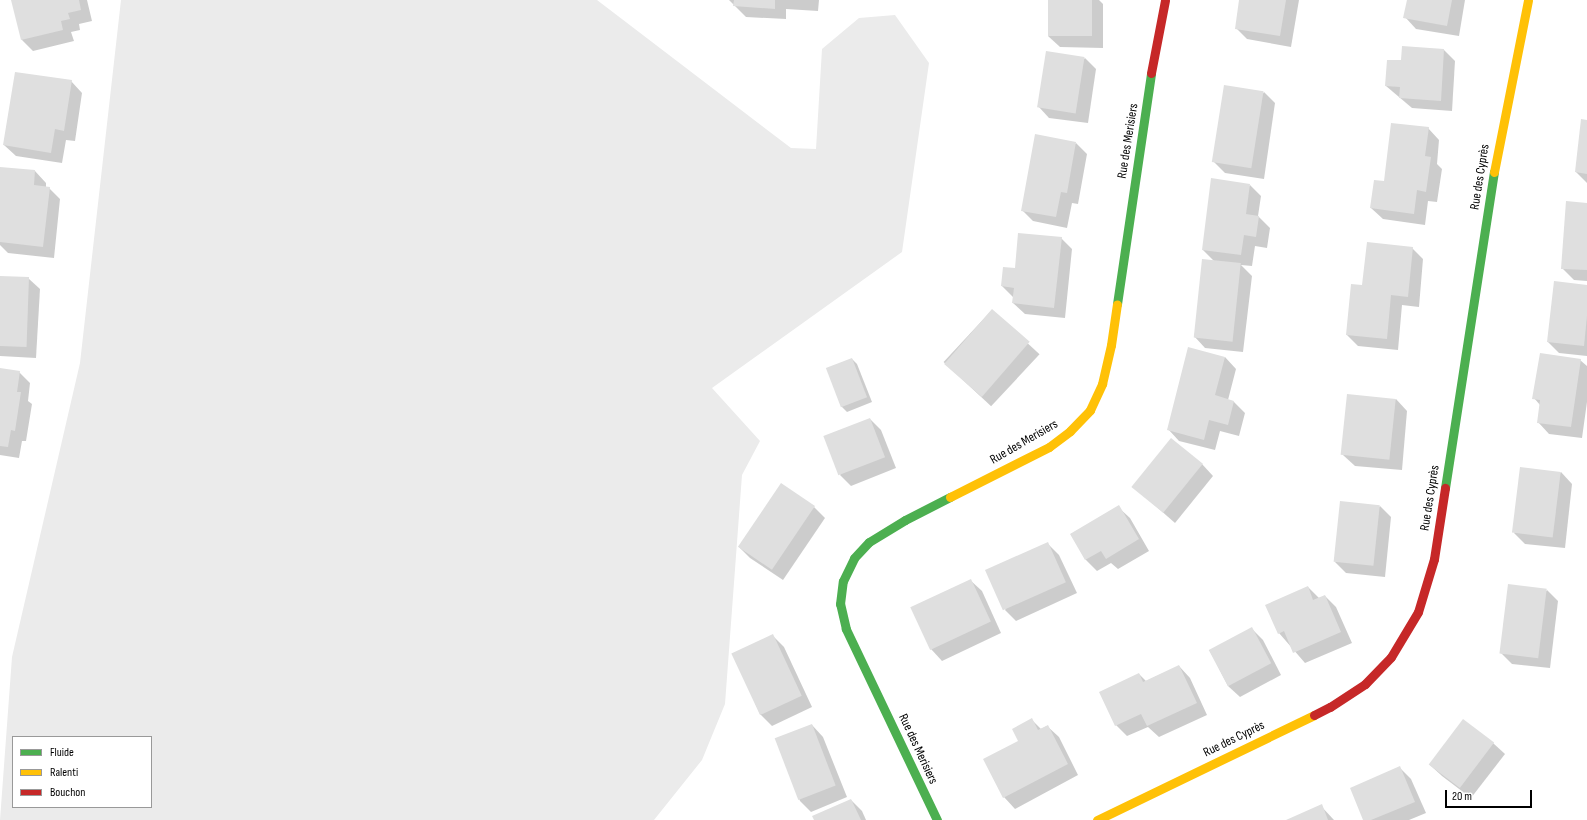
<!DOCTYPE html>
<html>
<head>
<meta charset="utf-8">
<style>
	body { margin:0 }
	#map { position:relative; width:1587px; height:820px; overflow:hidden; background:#fff; font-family:"Sofia Sans Condensed",sans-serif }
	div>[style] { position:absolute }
	.green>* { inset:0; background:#ebebeb }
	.shadow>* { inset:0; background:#0003; transform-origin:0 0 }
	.building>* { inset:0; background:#dfdfdf; transform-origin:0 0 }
	.fast>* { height:9px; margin:-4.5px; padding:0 4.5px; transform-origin:4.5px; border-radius:4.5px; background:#4caf50 }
	.slow>* { height:9px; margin:-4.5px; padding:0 4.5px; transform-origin:4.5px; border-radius:4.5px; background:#ffc107 }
	.jam>* { height:9px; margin:-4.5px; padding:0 4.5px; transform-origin:4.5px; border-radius:4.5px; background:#c62828 }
	span { translate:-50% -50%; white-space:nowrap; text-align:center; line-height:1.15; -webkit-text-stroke:3px #fff; paint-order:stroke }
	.street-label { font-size:13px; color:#000 }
	.legend { position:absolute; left:12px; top:736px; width:140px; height:72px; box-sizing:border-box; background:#fff; border:1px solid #999; margin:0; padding:5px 7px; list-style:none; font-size:12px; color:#000 }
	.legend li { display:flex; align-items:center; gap:8px; height:20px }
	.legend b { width:20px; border:1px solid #999 }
	.scale { position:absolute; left:1445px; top:790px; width:87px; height:18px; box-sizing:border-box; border:2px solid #000; border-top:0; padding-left:5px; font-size:12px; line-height:14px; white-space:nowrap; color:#000; -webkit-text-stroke:3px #fff; paint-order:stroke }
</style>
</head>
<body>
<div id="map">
	<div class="green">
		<i style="clip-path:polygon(evenodd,121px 0,597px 0,791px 148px,816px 149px,822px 49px,859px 18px,895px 15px,929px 63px,902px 252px,712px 388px,760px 441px,742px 475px,725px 704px,702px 760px,654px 820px,0 820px,12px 657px,80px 363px,121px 0,13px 737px,151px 737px,151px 807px,13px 807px,13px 737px)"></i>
	</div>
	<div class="shadow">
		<i style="clip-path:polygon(12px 0,87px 0,92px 21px,79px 24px,80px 30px,71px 32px,74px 41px,33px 51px,22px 40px)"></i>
		<i style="clip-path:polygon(729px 0,819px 0,818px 11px,786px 9px,786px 19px,746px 17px)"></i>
		<i style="clip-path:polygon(1049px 0,1099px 0,1103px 4px,1103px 48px,1060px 47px,1048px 36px)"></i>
		<i style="clip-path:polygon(1240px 0,1299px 0,1291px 47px,1247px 39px,1236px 28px)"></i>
		<i style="clip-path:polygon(1408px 0,1465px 0,1459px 36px,1416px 29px,1405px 17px)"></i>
		<i style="clip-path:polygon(1444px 50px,1455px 61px,1452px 111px,1412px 108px,1386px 86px,1402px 62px)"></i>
		<i style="clip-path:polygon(1085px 58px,1096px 69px,1088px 123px,1049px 118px,1038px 106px)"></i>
		<i style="clip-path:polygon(71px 81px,82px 93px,75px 141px,66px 140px,62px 163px,16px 156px,4px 145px)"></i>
		<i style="clip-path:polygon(1264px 92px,1275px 103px,1264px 179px,1225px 173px,1214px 162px)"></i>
		<i style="clip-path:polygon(1587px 121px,1587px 183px,1576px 172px)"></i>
		<i style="clip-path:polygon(1428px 128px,1439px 140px,1437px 164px,1442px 169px,1437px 202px,1428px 201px,1425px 225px,1383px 219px,1371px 208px,1385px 182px)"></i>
		<i style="clip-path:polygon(1076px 143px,1087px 154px,1078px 204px,1072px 203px,1067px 228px,1033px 221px,1022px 210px)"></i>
		<i style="clip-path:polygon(0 168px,35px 171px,46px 183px,46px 188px,49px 188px,60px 199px,54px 258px,8px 253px,0 245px)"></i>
		<i style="clip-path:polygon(1250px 185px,1261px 196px,1258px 216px,1270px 228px,1267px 248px,1255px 246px,1252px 266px,1241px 265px,1252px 276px,1243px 352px,1205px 348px,1194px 336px,1214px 261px,1203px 250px)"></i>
		<i style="clip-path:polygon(1587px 204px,1587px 281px,1574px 280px,1562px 268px)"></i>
		<i style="clip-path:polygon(1061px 238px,1072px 249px,1065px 318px,1025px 314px,1013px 303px,1013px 297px,1002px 286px,1015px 269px)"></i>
		<i style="clip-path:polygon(1412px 248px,1423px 259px,1419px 307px,1402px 305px,1398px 350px,1358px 346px,1347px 335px,1363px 286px)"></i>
		<i style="clip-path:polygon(0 277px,28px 278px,40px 289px,36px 358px,0 356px)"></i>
		<i style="clip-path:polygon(1587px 286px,1587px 356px,1559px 353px,1548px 342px)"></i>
		<i style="left:992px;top:310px;width:65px;height:71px;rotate:43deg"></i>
		<i style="clip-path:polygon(1225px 357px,1236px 369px,1228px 400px,1234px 402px,1245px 413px,1239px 436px,1220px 431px,1215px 450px,1179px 441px,1168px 429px)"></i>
		<i style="clip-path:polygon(852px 359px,857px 364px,872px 402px,847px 412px,841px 406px)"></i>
		<i style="clip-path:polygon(1580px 360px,1587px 366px,1587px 402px,1582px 438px,1549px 434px,1538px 422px,1540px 405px,1534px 398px)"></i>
		<i style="clip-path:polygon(0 369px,19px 372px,30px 383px,28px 401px,32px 404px,26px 441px,22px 441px,19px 458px,0 455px)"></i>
		<i style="clip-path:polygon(1396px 399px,1407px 411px,1402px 470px,1355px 466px,1343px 455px)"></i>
		<i style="clip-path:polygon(870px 419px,881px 430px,896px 468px,851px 486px,840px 475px)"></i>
		<i style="clip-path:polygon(1202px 464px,1213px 476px,1175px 523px,1134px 487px)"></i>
		<i style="clip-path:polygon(1561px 472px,1572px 484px,1565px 548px,1525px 544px,1514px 533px)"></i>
		<i style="clip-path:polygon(1380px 506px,1391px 517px,1385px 577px,1346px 573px,1335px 562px)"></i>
		<i style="clip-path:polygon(814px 507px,825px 518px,783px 580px,750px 558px,739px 547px)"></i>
		<i style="clip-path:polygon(1118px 507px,1130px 518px,1149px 551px,1118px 569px,1111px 563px,1097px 571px,1086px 560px,1071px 534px)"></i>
		<i style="clip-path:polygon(1048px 544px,1059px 555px,1077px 593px,1016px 621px,1005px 610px)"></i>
		<i style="clip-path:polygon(970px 580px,982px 591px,1001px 633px,942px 661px,931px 649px)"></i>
		<i style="clip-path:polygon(1308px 587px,1319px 598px,1325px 596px,1336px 607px,1352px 643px,1305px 663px,1279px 633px)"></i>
		<i style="clip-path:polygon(1547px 590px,1558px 601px,1550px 668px,1512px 664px,1500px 652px)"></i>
		<i style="clip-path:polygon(1252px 629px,1263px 640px,1281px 675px,1240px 697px,1228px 686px,1210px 651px)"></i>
		<i style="clip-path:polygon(773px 636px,784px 647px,812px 707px,772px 726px,760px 714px,733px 654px)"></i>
		<i style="clip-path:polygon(1179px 666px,1190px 678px,1207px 715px,1159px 737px,1148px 727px,1127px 736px,1116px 725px,1139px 674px,1146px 681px)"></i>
		<i style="clip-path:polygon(1031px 719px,1041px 729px,1047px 726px,1059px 737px,1078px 775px,1015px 809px,1004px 797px,1019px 741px)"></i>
		<i style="clip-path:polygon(812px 725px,823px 737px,847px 797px,811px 812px,800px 801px,776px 740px)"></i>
		<i style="clip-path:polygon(1493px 743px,1505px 754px,1471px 798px,1442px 776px,1430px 765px)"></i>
		<i style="clip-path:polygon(1400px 768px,1411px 779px,1426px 813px,1409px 820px,1365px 820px)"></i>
		<i style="clip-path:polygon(851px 800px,862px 811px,866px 820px,815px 820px)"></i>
		<i style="clip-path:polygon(1321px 806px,1334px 820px,1289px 820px)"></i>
	</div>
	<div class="building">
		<i style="clip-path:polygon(11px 0,79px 0,81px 10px,68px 13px,70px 19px,61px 21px,63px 30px,21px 40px)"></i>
		<i style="clip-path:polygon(734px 0,775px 0,775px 9px,733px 6px)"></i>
		<i style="left:1048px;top:0;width:44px;height:36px"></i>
		<i style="clip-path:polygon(1239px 0,1286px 0,1280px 36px,1235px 29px)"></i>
		<i style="clip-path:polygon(1407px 0,1452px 0,1447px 26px,1403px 18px)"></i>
		<i style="clip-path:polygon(1402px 46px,1444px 49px,1441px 101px,1399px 98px,1400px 87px,1385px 86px,1387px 60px,1401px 60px)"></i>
		<i style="left:1046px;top:51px;width:39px;height:57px;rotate:9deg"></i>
		<i style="clip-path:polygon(15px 72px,72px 80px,64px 131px,55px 129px,51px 153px,3px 145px)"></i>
		<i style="left:1224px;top:85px;width:40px;height:78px;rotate:9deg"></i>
		<i style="clip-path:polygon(1581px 119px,1587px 120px,1587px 174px,1575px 172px)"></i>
		<i style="clip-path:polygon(1391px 123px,1429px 127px,1425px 156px,1431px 157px,1426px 192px,1417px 190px,1414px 214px,1370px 208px,1374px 180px,1384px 181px)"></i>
		<i style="clip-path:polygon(1035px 134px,1076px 142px,1067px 193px,1061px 192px,1056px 217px,1021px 211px)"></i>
		<i style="clip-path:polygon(0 167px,35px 170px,34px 185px,50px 187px,43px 247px,0 242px)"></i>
		<i style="clip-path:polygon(1211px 178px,1250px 184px,1246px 214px,1259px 216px,1256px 237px,1244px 235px,1241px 255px,1202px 250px)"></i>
		<i style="clip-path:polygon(1566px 201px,1587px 203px,1587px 270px,1561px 269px)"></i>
		<i style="clip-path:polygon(1018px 233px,1062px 237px,1054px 308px,1012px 303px,1014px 288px,1001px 286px,1003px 267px,1015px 268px)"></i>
		<i style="clip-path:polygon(1367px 242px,1413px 247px,1408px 297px,1391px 295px,1387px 339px,1346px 335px,1351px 284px,1362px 285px)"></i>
		<i style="left:1202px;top:259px;width:39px;height:79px;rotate:6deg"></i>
		<i style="left:0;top:276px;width:29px;height:70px;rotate:2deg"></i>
		<i style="clip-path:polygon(1554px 281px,1587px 285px,1587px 316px,1584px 346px,1547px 342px)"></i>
		<i style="left:992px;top:309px;width:50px;height:73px;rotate:41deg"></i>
		<i style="clip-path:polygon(1188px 347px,1225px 357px,1215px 395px,1234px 401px,1228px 425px,1209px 420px,1204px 440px,1167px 430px)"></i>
		<i style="clip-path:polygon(1540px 353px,1581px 359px,1571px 427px,1537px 423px,1540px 400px,1532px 399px)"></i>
		<i style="left:852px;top:358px;width:42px;height:28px;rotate:69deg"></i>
		<i style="clip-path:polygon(0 368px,20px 371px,17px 392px,21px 392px,15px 431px,11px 430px,8px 447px,0 446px)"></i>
		<i style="left:1347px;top:394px;width:49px;height:61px;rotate:6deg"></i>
		<i style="left:870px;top:418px;width:42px;height:50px;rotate:69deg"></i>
		<i style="left:1171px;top:438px;width:41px;height:63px;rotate:39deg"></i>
		<i style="left:1520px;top:467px;width:41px;height:66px;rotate:7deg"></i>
		<i style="left:781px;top:483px;width:41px;height:77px;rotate:34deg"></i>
		<i style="left:1340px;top:501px;width:40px;height:61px;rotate:6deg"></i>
		<i style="clip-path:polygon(1119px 505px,1139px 539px,1106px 559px,1101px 551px,1085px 560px,1070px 534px)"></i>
		<i style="left:1048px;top:542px;width:44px;height:69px;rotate:66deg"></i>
		<i style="left:971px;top:579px;width:47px;height:67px;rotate:65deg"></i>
		<i style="left:1508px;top:584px;width:39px;height:70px;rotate:7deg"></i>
		<i style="clip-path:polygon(1308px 586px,1313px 600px,1325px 595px,1341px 632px,1293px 653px,1284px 631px,1278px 634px,1265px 605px)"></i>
		<i style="left:1252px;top:627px;width:41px;height:49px;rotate:62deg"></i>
		<i style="left:773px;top:634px;width:68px;height:46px;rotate:65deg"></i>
		<i style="clip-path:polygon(1179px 665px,1197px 703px,1147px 726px,1141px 714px,1115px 726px,1099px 692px,1139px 673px,1143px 682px)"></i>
		<i style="clip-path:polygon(1032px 718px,1038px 730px,1048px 725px,1068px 764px,1003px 798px,983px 759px,1018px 741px,1012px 729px)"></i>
		<i style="left:1463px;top:719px;width:39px;height:57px;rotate:37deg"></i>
		<i style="left:812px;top:724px;width:66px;height:40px;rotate:69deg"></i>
		<i style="clip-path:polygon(1400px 766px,1415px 802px,1371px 820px,1363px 820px,1350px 788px)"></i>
		<i style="clip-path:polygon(851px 799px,861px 820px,814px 820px,812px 816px)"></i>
		<i style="clip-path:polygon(1322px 804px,1328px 820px,1286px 820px)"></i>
	</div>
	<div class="fast">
		<i style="left:1117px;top:304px;width:233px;rotate:-81.6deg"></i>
		<i style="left:1445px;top:488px;width:320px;rotate:-81.2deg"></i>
		<i style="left:937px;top:820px;width:212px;rotate:-115.5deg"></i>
		<i style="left:846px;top:629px;width:26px;rotate:-103deg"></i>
		<i style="left:840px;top:604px;width:23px;rotate:-83deg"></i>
		<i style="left:843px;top:581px;width:25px;rotate:-64deg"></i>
		<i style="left:854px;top:558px;width:22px;rotate:-47deg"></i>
		<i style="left:869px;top:542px;width:42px;rotate:-31.4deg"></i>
		<i style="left:905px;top:520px;width:51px;rotate:-27.1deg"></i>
	</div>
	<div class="slow">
		<i style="left:1494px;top:172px;width:175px;rotate:-78.8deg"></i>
		<i style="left:950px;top:497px;width:111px;rotate:-26.8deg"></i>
		<i style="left:1049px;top:447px;width:26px;rotate:-37deg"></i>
		<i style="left:1070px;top:431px;width:29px;rotate:-46deg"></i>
		<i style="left:1090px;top:410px;width:29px;rotate:-65deg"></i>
		<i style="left:1102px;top:384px;width:40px;rotate:-77deg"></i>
		<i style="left:1111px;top:345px;width:41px;rotate:-81.7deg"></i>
		<i style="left:1097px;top:820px;width:241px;rotate:-25.8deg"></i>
	</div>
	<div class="jam">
		<i style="left:1151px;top:73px;width:74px;rotate:-79.1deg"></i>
		<i style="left:1314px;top:715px;width:18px;rotate:-27deg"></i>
		<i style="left:1330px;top:707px;width:42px;rotate:-33.3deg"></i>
		<i style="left:1365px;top:684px;width:37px;rotate:-46deg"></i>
		<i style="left:1391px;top:657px;width:52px;rotate:-59deg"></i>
		<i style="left:1418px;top:612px;width:55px;rotate:-73.2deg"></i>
		<i style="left:1434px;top:559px;width:72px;rotate:-81.2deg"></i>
	</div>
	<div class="street-label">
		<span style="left:1128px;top:141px;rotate:-81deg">Rue des Merisiers</span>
		<span style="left:1480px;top:177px;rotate:-81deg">Rue des Cyprès</span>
		<span style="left:1024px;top:442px;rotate:-30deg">Rue des Merisiers</span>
		<span style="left:1430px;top:498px;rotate:-81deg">Rue des Cyprès</span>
		<span style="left:1234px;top:739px;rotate:-26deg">Rue des Cyprès</span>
		<span style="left:918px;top:749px;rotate:65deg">Rue des Merisiers</span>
	</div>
	<ul class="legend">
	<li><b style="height:5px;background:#4caf50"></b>Fluide</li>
	<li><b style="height:5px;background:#ffc107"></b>Ralenti</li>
	<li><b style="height:5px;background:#c62828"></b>Bouchon</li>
	</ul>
	<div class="scale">20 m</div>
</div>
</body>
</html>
